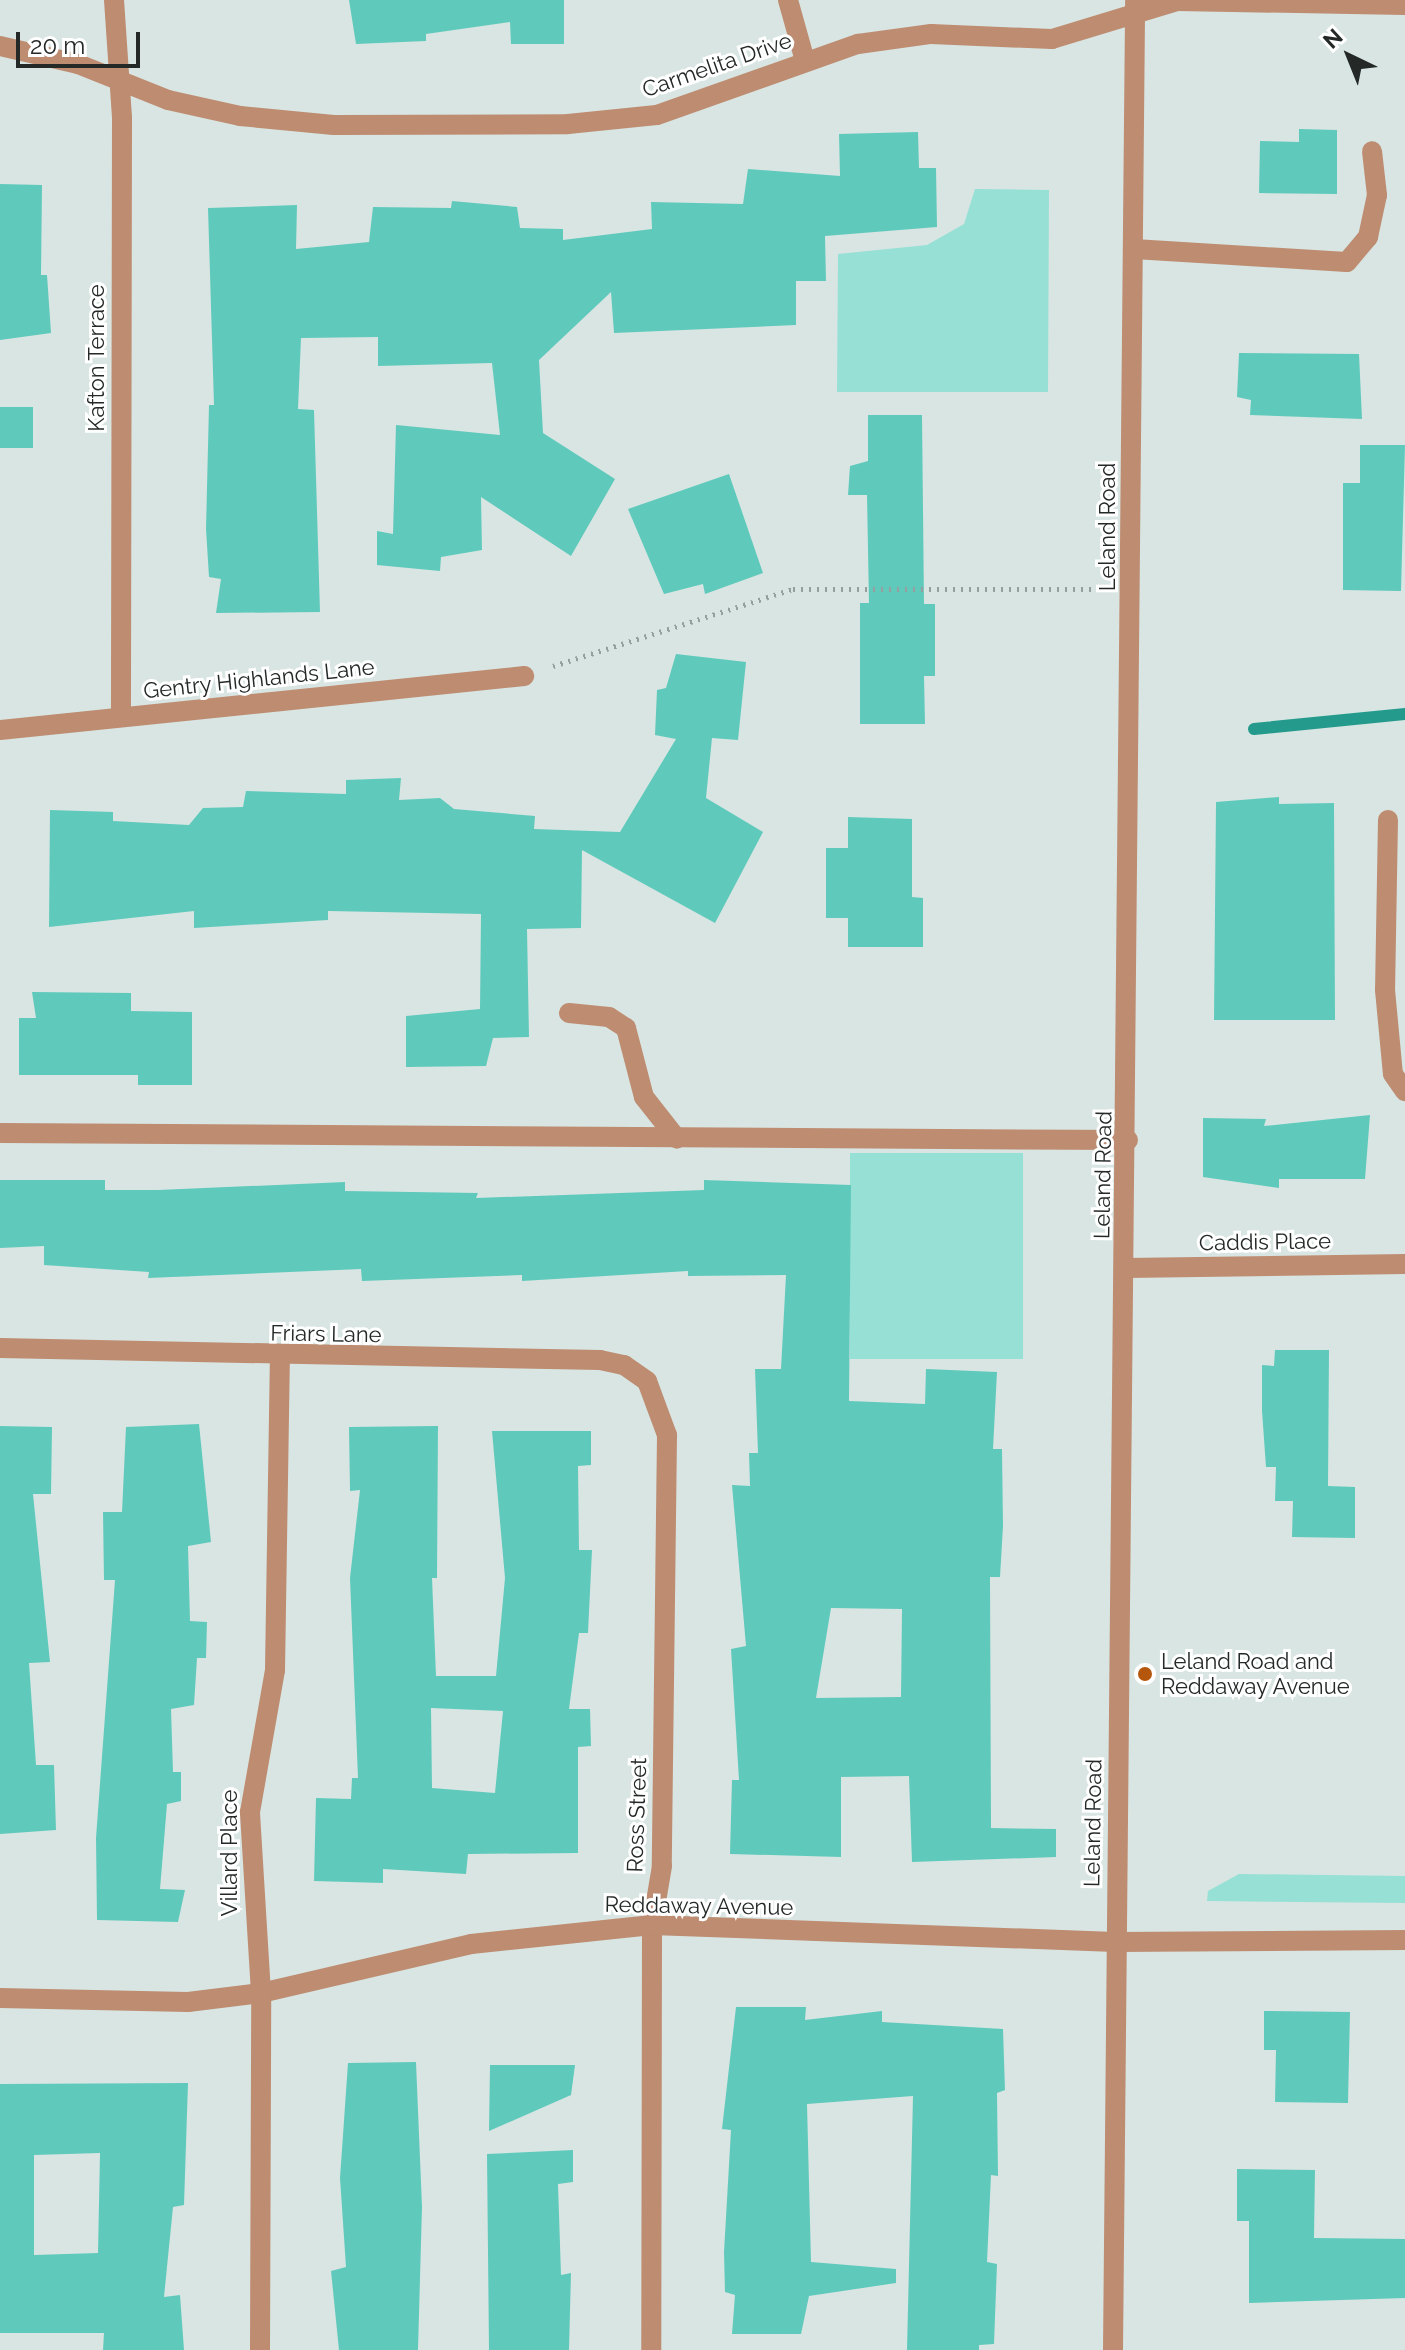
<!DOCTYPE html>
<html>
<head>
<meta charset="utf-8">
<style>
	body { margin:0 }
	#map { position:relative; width:1405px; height:2350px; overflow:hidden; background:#d8e5e2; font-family:Raleway,sans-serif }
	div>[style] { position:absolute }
	.green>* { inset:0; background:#97e0d5; transform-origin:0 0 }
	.stream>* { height:12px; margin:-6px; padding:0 6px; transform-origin:6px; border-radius:6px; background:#249a8d }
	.building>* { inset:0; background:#5fcabc; transform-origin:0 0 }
	.path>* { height:5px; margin-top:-2.5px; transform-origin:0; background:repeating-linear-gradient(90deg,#959f9d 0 2px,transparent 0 8px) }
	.service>* { height:20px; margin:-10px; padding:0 10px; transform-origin:10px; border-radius:10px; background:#be8c71 }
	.minor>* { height:20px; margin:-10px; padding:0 10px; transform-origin:10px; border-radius:10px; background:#be8c71 }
	.tertiary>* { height:20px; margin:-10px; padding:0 10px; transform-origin:10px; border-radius:10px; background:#be8c71 }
	.dots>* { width:22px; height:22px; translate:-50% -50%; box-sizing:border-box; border:4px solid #fff; border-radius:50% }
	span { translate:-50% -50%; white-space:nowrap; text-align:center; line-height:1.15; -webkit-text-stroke:6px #fff; paint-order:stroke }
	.street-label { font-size:22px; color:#242928 }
	.poi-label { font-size:22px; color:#242928 }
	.left { translate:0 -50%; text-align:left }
	.north { position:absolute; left:1309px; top:16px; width:80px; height:80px; -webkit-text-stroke:6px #fff; paint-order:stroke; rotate:317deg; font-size:22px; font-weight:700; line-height:32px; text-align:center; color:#242928 }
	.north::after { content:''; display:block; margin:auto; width:28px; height:36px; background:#242928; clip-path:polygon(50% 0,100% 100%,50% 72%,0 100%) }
	.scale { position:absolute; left:16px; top:32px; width:124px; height:36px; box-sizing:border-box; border:4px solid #242928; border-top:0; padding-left:10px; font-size:24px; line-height:28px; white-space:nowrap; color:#242928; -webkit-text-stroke:6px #fff; paint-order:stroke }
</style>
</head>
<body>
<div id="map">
	<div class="green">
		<i style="clip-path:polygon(975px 189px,1049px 190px,1048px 392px,837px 392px,838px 254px,927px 245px,964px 224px)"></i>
		<i style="left:850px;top:1153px;width:173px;height:206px"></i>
		<i style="clip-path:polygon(1239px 1874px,1405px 1876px,1405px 1903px,1207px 1901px,1208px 1891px)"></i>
	</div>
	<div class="stream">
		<i style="left:1254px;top:729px;width:152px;rotate:-5.7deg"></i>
	</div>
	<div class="building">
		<i style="clip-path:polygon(349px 0,564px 0,564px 44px,511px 44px,510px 22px,426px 34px,426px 41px,356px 44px)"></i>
		<i style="clip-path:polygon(1299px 129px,1337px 130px,1337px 194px,1259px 193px,1260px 141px,1299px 142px)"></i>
		<i style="clip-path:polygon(918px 132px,919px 168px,936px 168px,937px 227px,825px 236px,826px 281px,796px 281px,796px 325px,614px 333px,611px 292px,539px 360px,543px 433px,615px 479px,571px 556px,481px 497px,482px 550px,441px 557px,440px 571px,377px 565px,377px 531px,393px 534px,396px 425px,500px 435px,492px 363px,378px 366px,378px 337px,301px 338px,298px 409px,314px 410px,320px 612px,216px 613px,221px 579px,209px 577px,206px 529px,209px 405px,214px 405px,208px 208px,297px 205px,296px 249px,369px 242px,373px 207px,451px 208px,452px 201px,517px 207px,520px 228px,563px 229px,563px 240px,652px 229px,651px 202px,743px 204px,748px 169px,840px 176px,839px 134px)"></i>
		<i style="clip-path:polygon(0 184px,42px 185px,41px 275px,47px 275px,51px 333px,0 340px)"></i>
		<i style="clip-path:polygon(1239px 353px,1359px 354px,1362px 419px,1250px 415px,1251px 400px,1237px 397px)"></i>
		<i style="left:0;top:407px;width:33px;height:41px"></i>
		<i style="clip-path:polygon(868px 415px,922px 415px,924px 604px,935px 604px,935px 676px,924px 676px,925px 724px,860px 724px,860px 603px,869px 603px,867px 495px,848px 495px,850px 466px,868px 461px)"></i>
		<i style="clip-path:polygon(1360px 445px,1405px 445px,1401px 591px,1343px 590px,1343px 483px,1360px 483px)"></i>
		<i style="clip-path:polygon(729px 474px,763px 573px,705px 594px,703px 584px,664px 594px,628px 509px)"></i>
		<i style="clip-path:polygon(676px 654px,746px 662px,738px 740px,712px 738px,706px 798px,763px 832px,715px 923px,582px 850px,581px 928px,527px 929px,529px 1037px,493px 1038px,486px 1066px,406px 1067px,406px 1016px,480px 1009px,481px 914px,328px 911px,328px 920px,194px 928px,194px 911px,49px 927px,50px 810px,113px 812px,113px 821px,189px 825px,203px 808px,243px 807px,246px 791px,346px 794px,346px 780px,401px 778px,399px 800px,440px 798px,454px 809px,535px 816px,534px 829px,620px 832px,676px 739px,655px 735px,657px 690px,666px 688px)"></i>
		<i style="clip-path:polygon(1279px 797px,1279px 804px,1334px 803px,1335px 1020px,1214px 1020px,1216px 802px)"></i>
		<i style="clip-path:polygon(848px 817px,912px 819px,912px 897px,923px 898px,923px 947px,848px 947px,848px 918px,826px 918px,826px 848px,848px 848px)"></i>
		<i style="clip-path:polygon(32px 992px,131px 993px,131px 1011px,192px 1012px,192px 1085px,138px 1085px,138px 1075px,19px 1075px,19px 1018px,36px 1018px)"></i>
		<i style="clip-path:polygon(1370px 1115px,1365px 1179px,1279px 1179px,1279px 1188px,1203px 1177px,1203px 1118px,1266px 1119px,1264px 1126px)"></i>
		<i style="clip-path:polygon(evenodd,0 1180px,105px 1180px,105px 1190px,158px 1190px,345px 1182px,345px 1191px,478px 1193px,476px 1198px,704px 1190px,704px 1180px,851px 1185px,849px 1401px,925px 1404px,926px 1369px,997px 1372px,993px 1449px,1002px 1449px,1003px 1526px,1000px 1577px,990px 1577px,991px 1828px,1056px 1829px,1056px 1857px,912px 1862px,909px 1776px,841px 1777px,841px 1857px,730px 1854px,732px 1780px,739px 1780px,731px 1649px,746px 1646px,732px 1485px,750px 1486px,749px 1453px,758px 1453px,755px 1369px,781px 1369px,786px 1275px,688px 1276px,688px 1271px,522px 1281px,522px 1275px,362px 1281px,361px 1269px,148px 1278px,149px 1272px,44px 1265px,44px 1246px,0 1248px,0 1180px,831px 1608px,902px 1609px,901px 1697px,816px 1698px,831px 1608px)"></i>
		<i style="clip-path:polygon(1275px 1350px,1329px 1350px,1328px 1486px,1355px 1487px,1355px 1538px,1292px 1537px,1293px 1501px,1275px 1501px,1276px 1467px,1266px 1467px,1262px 1411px,1262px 1365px,1274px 1366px)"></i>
		<i style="clip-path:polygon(199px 1424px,211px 1542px,188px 1546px,190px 1621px,207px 1622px,206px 1658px,197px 1658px,194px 1705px,171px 1709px,173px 1772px,181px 1772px,181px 1801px,167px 1804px,160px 1889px,185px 1890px,178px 1922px,97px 1920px,96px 1838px,115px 1580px,104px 1580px,103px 1512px,122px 1512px,126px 1427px)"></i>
		<i style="clip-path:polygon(0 1426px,52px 1427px,51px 1494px,33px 1494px,50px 1662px,29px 1663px,36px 1765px,54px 1765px,56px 1830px,0 1834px)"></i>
		<i style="clip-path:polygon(evenodd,438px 1426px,437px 1578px,432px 1578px,436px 1676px,496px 1676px,505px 1578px,492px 1431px,591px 1431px,591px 1465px,578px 1466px,579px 1550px,592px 1550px,588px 1633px,579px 1633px,569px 1709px,590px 1709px,591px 1746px,578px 1747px,578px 1853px,468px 1854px,466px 1874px,383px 1869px,383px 1883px,314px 1881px,316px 1798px,351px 1799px,352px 1778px,358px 1778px,350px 1578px,360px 1490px,350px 1491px,349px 1427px,438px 1426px,431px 1708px,503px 1711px,495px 1793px,432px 1788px,431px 1708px)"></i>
		<i style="clip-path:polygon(736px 2007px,806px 2007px,805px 2020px,882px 2011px,882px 2022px,1003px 2029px,1005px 2090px,997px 2093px,998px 2176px,991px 2175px,987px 2262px,997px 2264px,994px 2344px,979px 2345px,979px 2350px,907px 2350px,913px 2096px,807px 2104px,811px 2262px,896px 2269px,896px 2283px,809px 2296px,801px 2334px,732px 2334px,735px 2295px,725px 2292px,724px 2252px,731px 2130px,722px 2129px)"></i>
		<i style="clip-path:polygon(1264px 2011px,1350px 2012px,1348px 2103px,1275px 2102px,1276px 2050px,1264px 2050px)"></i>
		<i style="clip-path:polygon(416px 2062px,422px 2207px,418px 2350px,339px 2350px,331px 2271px,346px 2267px,340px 2178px,348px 2063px)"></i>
		<i style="clip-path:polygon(490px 2065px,575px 2065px,571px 2095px,489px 2131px)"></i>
		<i style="clip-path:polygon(evenodd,188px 2083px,184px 2205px,173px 2207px,164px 2297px,180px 2295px,184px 2350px,103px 2350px,104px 2333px,0 2333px,0 2084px,188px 2083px,100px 2153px,98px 2253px,34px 2255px,34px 2155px,100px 2153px)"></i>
		<i style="clip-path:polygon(573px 2150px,573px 2182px,558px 2184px,561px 2275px,571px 2273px,569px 2350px,489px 2350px,487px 2154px)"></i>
		<i style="clip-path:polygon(1237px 2169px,1315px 2170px,1314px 2238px,1405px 2239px,1405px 2298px,1249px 2303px,1249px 2221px,1237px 2221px)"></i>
	</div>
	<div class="path">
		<i style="left:553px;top:666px;width:252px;rotate:-17.8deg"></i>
		<i style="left:793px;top:589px;width:306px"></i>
	</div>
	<div class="service">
		<i style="left:1134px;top:249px;width:213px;rotate:3.5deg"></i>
		<i style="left:1347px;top:262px;width:33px;rotate:-50deg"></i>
		<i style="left:1368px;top:237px;width:43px;rotate:-77.9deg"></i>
		<i style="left:1377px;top:195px;width:44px;rotate:-96.5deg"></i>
		<i style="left:569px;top:1013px;width:40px;rotate:5.7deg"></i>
		<i style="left:609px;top:1017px;width:20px;rotate:33deg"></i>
		<i style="left:626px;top:1028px;width:71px;rotate:75.4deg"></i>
		<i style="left:644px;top:1097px;width:53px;rotate:51.8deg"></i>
		<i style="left:0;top:1133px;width:1128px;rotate:0.36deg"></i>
	</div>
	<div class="minor">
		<i style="left:114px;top:0;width:118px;rotate:86.1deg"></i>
		<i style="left:122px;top:118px;width:599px;rotate:90.1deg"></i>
		<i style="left:788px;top:0;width:63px;rotate:74.4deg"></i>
		<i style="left:0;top:46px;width:80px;rotate:13deg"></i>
		<i style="left:78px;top:64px;width:97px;rotate:21.8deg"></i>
		<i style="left:168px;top:100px;width:74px;rotate:12.5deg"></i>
		<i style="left:240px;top:116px;width:94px;rotate:5.5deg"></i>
		<i style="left:334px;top:125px;width:234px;rotate:-0.2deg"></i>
		<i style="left:568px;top:124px;width:89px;rotate:-5.8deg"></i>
		<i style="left:657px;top:115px;width:213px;rotate:-19.5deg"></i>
		<i style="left:858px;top:44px;width:74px;rotate:-7.8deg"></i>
		<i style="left:931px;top:34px;width:121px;rotate:2.4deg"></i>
		<i style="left:1052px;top:39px;width:131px;rotate:-16.9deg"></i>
		<i style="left:1177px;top:1px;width:228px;rotate:1deg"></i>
		<i style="left:0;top:730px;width:527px;rotate:-5.88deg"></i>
		<i style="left:1388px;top:820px;width:170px;rotate:91deg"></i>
		<i style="left:1385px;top:990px;width:84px;rotate:84.6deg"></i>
		<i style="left:1393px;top:1074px;width:21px;rotate:55deg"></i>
		<i style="left:1126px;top:1268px;width:279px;rotate:-0.8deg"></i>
		<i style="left:0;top:1348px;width:600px;rotate:1.15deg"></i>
		<i style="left:600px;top:1360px;width:25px;rotate:12deg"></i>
		<i style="left:624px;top:1365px;width:28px;rotate:35deg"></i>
		<i style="left:647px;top:1381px;width:58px;rotate:69.7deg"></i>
		<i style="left:667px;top:1435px;width:431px;rotate:90.7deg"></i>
		<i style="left:662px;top:1866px;width:60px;rotate:99.6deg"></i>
		<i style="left:652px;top:1925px;width:425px;rotate:90.1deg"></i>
		<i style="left:0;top:1998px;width:188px;rotate:1.2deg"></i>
		<i style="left:188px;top:2002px;width:74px;rotate:-7deg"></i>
		<i style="left:261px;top:1993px;width:216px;rotate:-13.1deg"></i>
		<i style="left:471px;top:1944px;width:182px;rotate:-6deg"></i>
		<i style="left:652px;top:1925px;width:463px;rotate:2.1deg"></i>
		<i style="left:1115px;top:1942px;width:290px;rotate:-0.4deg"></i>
		<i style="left:260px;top:2350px;width:357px;rotate:-89.8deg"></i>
		<i style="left:261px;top:1993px;width:181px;rotate:-93.5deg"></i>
		<i style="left:250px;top:1812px;width:144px;rotate:-80deg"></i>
		<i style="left:275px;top:1670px;width:312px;rotate:-89.1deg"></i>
	</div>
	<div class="tertiary">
		<i style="left:1113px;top:2350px;width:2350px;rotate:-89.46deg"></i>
	</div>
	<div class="dots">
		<i style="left:1145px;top:1674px;background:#b5560d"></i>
	</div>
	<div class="street-label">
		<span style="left:717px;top:65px;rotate:-19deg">Carmelita Drive</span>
		<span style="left:97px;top:358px;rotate:-90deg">Kafton Terrace</span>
		<span style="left:1108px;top:527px;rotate:-90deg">Leland Road</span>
		<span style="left:259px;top:679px;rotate:-6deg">Gentry Highlands Lane</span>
		<span style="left:1103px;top:1175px;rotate:-89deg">Leland Road</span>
		<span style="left:1265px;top:1242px;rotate:-1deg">Caddis Place</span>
		<span style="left:326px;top:1334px;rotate:1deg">Friars Lane</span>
		<span style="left:637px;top:1815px;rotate:-88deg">Ross Street</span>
		<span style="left:1093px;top:1823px;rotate:-89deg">Leland Road</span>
		<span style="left:230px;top:1853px;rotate:-90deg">Villard Place</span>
		<span style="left:699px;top:1906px;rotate:1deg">Reddaway Avenue</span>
	</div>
	<div class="poi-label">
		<span class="left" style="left:1161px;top:1674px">Leland Road and<br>Reddaway Avenue</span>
	</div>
	<div class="north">N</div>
	<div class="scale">20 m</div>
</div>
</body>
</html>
